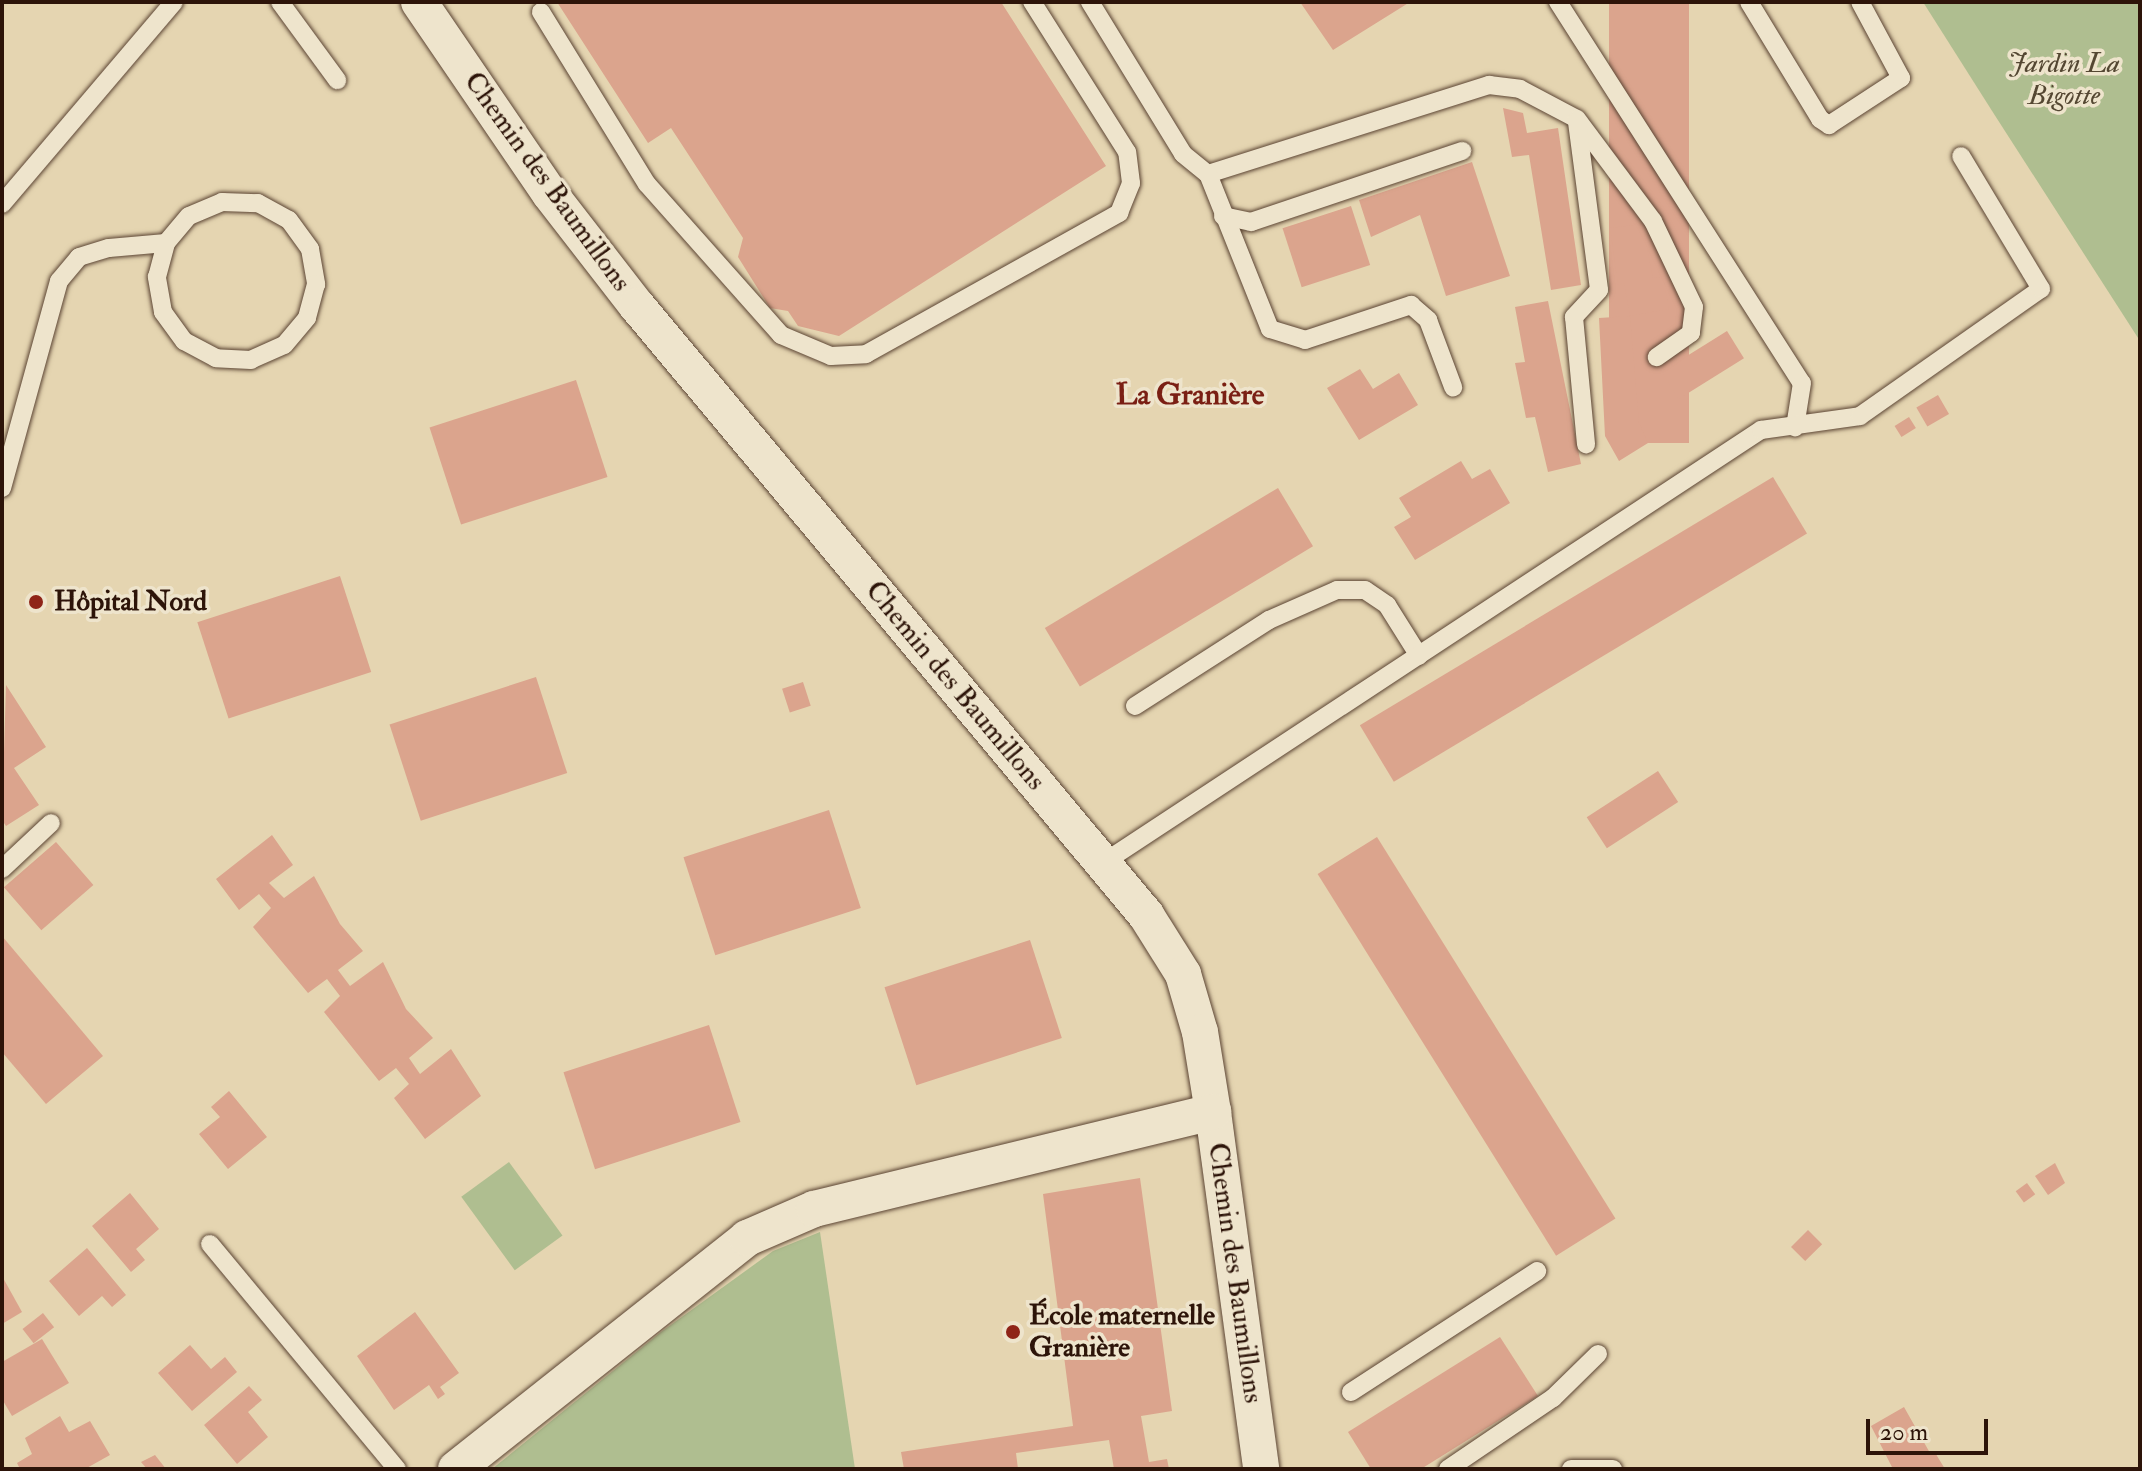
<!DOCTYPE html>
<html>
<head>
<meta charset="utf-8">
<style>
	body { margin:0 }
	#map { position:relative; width:2142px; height:1471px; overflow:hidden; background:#e5d5b1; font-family:"IM FELL Double Pica",serif }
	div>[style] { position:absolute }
	.green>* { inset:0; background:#afbe90; transform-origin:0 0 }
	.building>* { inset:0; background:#dba48d; transform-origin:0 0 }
	.roads { filter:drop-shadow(0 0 2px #5b4433) drop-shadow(0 0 2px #5b4433) }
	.service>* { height:18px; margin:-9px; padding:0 9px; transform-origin:9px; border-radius:9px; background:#eee4cc }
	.minor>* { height:36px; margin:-18px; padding:0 18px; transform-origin:18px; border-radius:18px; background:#eee4cc }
	.dots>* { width:22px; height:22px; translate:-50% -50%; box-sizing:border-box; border:4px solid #eee4cc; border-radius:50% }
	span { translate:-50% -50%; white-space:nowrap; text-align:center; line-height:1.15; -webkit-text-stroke:7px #eee4cc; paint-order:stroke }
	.park-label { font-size:28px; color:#544732; font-style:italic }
	.street-label { font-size:28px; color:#2d1409 }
	.poi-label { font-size:28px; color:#2d1409; font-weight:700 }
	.left { translate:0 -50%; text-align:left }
	.neighbourhood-label { font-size:30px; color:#7a1f14; font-weight:700 }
	.frame { position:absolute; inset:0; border:4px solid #2d1409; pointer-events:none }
	.scale { position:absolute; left:1866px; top:1419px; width:122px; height:36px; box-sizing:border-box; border:4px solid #2d1409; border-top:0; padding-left:10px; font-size:24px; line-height:28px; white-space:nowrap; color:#2d1409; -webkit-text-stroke:6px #eee4cc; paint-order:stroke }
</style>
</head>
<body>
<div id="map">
	<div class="green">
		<i style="clip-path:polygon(1923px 2px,2140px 2px,2140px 341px,1994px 114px)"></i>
		<i style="left:509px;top:1162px;width:91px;height:59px;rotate:54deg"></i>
		<i style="clip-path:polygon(820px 1232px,855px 1469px,492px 1469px,661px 1332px,773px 1251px)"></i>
	</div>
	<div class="building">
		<i style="clip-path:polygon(557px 2px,1001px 2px,1106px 166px,839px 336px,798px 326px,788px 311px,770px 308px,738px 257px,743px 238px,671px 128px,648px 143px)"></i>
		<i style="clip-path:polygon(1300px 2px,1383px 4px,1410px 2px,1333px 50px)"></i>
		<i style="left:1609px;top:2px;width:80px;height:441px"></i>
		<i style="clip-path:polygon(1503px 108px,1523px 113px,1527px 133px,1558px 128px,1581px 285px,1551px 290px,1529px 155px,1512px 157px)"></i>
		<i style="clip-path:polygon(1472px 162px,1510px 276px,1446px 296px,1420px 215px,1371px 237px,1359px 200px)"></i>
		<i style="left:1351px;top:206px;width:62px;height:72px;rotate:72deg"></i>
		<i style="clip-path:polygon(1642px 224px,1653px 278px,1663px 277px,1669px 309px,1630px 316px,1624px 283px,1618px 285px,1610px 228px)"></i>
		<i style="clip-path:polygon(1548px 301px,1581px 464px,1548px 472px,1535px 417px,1526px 418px,1515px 363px,1525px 362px,1515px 307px)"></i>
		<i style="clip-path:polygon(1630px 316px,1639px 423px,1648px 443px,1619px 461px,1605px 436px,1599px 318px)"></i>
		<i style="left:1727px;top:331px;width:32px;height:77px;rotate:58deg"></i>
		<i style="clip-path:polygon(1360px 369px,1373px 389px,1399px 373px,1418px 405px,1359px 440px,1327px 388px)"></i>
		<i style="left:576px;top:380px;width:102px;height:154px;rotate:72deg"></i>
		<i style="left:1938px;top:395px;width:22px;height:25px;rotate:60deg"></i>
		<i style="left:1909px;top:417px;width:13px;height:17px;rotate:58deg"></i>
		<i style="clip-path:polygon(1461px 461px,1472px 479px,1490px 469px,1510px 503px,1415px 560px,1394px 527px,1411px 517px,1399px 498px)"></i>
		<i style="left:1773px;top:477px;width:66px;height:482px;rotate:59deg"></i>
		<i style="left:1278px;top:488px;width:68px;height:272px;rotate:59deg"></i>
		<i style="left:340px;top:576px;width:101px;height:150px;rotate:72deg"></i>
		<i style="left:536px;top:677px;width:101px;height:154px;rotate:72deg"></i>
		<i style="left:803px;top:682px;width:25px;height:22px;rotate:72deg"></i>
		<i style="clip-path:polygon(6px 685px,46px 747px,14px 768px,39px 805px,6px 826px,2px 820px)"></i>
		<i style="left:1658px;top:771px;width:37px;height:85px;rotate:57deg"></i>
		<i style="left:829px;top:810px;width:103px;height:153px;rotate:72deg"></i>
		<i style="clip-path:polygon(272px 835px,293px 865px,269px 883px,284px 898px,314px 876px,340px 924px,363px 951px,338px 970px,350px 986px,383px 962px,406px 1009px,433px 1038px,409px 1058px,420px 1074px,451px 1049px,481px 1096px,425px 1139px,394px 1098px,409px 1084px,396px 1068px,379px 1081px,324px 1012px,340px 996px,327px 979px,308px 993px,253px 927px,271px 908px,259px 894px,239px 910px,216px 879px)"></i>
		<i style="left:1377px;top:837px;width:450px;height:70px;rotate:58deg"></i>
		<i style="left:56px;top:842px;width:57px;height:69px;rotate:49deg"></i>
		<i style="clip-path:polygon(2px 936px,103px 1056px,46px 1104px,2px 1052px)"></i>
		<i style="left:1030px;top:940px;width:103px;height:153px;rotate:72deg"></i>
		<i style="left:709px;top:1025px;width:102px;height:153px;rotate:72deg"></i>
		<i style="clip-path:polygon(229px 1091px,267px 1137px,228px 1169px,199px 1134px,220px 1117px,211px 1107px)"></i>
		<i style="clip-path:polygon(2055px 1163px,2065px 1183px,2048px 1195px,2035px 1176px)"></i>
		<i style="clip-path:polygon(1140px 1178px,1172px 1411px,1141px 1416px,1149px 1462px,1167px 1459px,1169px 1469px,1114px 1469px,1109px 1440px,1016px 1453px,1018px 1469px,904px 1469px,901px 1452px,1073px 1426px,1043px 1194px)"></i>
		<i style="left:2027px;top:1183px;width:14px;height:14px;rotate:54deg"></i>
		<i style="clip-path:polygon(130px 1193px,159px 1229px,136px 1249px,145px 1260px,131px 1272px,92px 1226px)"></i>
		<i style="left:1808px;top:1230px;width:20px;height:24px;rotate:45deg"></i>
		<i style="clip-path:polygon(87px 1248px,126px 1295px,112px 1307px,102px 1296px,79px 1316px,49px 1281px)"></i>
		<i style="clip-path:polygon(2px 1276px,22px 1312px,2px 1324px)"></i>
		<i style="clip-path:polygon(415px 1312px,459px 1373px,440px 1387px,445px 1394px,438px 1399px,429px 1385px,394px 1410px,357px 1356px)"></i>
		<i style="left:43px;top:1313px;width:18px;height:26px;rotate:52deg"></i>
		<i style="clip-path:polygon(1500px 1337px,1538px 1396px,1421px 1469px,1371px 1469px,1348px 1432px)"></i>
		<i style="clip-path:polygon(42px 1339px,69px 1383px,12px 1416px,2px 1399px,2px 1362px)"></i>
		<i style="clip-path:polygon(190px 1345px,211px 1369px,225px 1357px,237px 1372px,192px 1411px,158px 1373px)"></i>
		<i style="clip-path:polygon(249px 1386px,262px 1400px,248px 1412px,268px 1437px,237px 1464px,204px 1425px)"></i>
		<i style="clip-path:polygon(1904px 1407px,1930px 1453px,1934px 1451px,1945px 1469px,1893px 1469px,1871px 1426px)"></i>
		<i style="clip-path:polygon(60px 1416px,69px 1432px,90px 1421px,110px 1455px,85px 1469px,20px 1469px,17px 1463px,32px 1454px,25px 1438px)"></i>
		<i style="clip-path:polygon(155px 1455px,166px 1469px,147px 1469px,141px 1462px)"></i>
	</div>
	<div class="roads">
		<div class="service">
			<i style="left:280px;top:2px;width:97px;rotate:53.8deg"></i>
			<i style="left:1090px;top:2px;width:178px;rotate:58.5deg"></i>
			<i style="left:1183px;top:154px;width:32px;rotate:39deg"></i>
			<i style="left:1208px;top:174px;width:295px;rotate:-17.6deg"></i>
			<i style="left:1489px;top:85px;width:31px;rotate:7deg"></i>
			<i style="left:1520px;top:89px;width:64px;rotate:27.8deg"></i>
			<i style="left:1577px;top:119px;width:127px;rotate:53.3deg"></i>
			<i style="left:1653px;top:221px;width:95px;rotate:64.5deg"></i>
			<i style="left:1694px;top:307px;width:26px;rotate:97deg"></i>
			<i style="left:1691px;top:333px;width:42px;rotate:144.8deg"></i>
			<i style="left:1558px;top:2px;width:452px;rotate:57.4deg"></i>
			<i style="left:1802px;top:383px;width:45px;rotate:99deg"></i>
			<i style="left:1749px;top:2px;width:137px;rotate:58.7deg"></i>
			<i style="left:1820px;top:119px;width:11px;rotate:34deg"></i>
			<i style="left:1829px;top:125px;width:86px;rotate:-33.1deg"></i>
			<i style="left:1901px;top:78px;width:86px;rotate:-118.3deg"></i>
			<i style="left:541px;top:12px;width:202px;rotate:58.4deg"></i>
			<i style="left:647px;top:184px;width:202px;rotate:48.4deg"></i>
			<i style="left:781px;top:335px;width:54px;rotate:22.8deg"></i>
			<i style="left:831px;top:356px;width:35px;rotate:-3deg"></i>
			<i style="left:866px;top:354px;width:290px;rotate:-29.1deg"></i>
			<i style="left:1119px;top:213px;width:32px;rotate:-68deg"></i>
			<i style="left:1131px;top:183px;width:31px;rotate:-97deg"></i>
			<i style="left:1127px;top:152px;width:178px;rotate:-122.3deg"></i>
			<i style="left:1577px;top:122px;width:169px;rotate:82.5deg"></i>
			<i style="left:1599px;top:290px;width:37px;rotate:133deg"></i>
			<i style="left:1574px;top:317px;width:128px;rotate:84.6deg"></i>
			<i style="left:1208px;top:174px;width:167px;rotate:68.2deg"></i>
			<i style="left:1270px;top:329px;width:37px;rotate:17deg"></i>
			<i style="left:1305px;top:340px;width:112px;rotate:-18.3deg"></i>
			<i style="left:1411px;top:305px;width:23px;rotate:41deg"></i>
			<i style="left:1428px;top:320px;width:72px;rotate:69.5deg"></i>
			<i style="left:2px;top:204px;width:265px;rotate:-49.6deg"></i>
			<i style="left:1223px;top:216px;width:29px;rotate:12deg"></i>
			<i style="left:1251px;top:222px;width:223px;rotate:-18.6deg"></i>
			<i style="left:2px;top:488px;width:215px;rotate:-74.6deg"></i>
			<i style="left:59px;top:281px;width:31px;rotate:-50deg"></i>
			<i style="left:79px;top:257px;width:31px;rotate:-17deg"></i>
			<i style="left:109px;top:248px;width:57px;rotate:-5deg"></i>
			<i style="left:166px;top:243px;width:35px;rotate:-50deg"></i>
			<i style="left:189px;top:216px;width:36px;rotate:-23deg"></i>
			<i style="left:222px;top:202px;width:36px;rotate:2deg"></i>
			<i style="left:258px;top:203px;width:35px;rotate:29deg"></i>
			<i style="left:289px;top:220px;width:36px;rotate:54deg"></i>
			<i style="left:310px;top:249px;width:36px;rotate:80deg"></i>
			<i style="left:316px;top:284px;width:35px;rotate:105deg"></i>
			<i style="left:307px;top:318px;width:35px;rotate:130deg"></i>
			<i style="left:284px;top:345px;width:36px;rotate:156deg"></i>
			<i style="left:251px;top:360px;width:35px;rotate:-177deg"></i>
			<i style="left:216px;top:358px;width:36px;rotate:-152deg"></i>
			<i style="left:184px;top:341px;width:36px;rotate:-126deg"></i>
			<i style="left:163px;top:312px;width:36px;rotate:-100deg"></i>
			<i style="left:157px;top:277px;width:35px;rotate:-75deg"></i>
			<i style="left:1135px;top:706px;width:159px;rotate:-32.7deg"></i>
			<i style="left:1269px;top:620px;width:74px;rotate:-23.8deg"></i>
			<i style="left:1337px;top:590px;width:28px"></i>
			<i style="left:1365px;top:590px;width:27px;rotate:34deg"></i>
			<i style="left:1387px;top:605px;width:60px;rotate:57.9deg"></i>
			<i style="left:1103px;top:863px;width:788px;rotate:-33.35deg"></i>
			<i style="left:1761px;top:430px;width:100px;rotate:-8deg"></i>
			<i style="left:1860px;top:416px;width:221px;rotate:-35.1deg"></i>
			<i style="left:2041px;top:289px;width:155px;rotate:-121deg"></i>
			<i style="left:2px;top:869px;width:67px;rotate:-43.2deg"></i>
			<i style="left:210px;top:1244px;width:293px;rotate:50.3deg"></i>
			<i style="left:1351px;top:1392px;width:222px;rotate:-33deg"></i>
			<i style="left:1448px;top:1469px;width:127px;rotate:-34.1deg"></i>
			<i style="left:1553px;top:1398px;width:63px;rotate:-44.4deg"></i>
			<i style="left:1571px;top:1469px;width:42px"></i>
		</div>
		<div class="minor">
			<i style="left:419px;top:2px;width:232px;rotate:55.7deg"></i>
			<i style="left:550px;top:194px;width:142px;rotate:52.2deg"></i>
			<i style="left:637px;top:306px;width:794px;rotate:50.11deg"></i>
			<i style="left:1146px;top:915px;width:70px;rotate:57.9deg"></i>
			<i style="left:1183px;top:974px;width:60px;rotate:73.7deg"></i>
			<i style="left:1200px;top:1032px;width:81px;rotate:80.8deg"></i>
			<i style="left:1213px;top:1112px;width:360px;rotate:82.3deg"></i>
			<i style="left:456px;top:1469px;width:372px;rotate:-38.4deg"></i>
			<i style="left:747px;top:1238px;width:73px;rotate:-23.4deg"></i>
			<i style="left:814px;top:1209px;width:411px;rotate:-13.7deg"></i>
		</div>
	</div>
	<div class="dots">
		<i style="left:36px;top:602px;background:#8f2418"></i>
		<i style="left:1013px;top:1332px;background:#8f2418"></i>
	</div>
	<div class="park-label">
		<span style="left:2064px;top:80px">Jardin La<br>Bigotte</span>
	</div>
	<div class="street-label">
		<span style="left:547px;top:182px;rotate:54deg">Chemin des Baumillons</span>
		<span style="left:955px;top:686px;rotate:50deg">Chemin des Baumillons</span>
		<span style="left:1235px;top:1273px;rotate:82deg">Chemin des Baumillons</span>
	</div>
	<div class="poi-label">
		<span class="left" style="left:54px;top:602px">Hôpital Nord</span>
		<span class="left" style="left:1029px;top:1332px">École maternelle<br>Granière</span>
	</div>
	<div class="neighbourhood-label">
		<span style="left:1190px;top:395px">La Granière</span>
	</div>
	<div class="frame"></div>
	<div class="scale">20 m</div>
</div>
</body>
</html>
